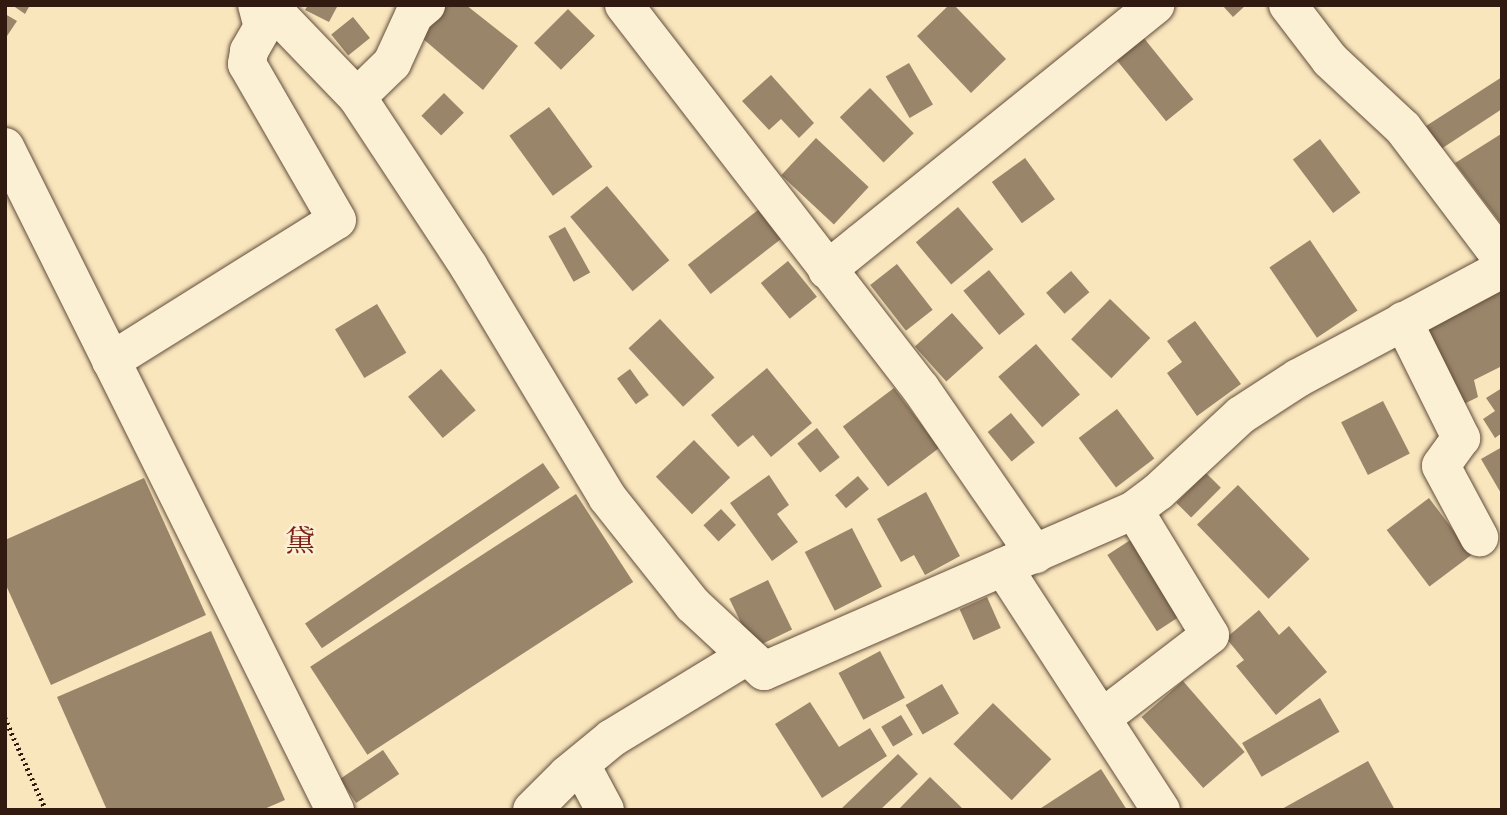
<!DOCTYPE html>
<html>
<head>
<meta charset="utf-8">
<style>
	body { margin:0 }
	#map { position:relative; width:1507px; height:815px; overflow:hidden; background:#f9e6bd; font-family:Cardo,"Noto Serif JP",serif }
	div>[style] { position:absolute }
	.building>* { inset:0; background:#99856a; transform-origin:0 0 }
	.path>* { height:4.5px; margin-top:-2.25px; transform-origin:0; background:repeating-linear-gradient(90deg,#311b11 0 2px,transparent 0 5.5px) }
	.roads { filter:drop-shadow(0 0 2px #634e3c) drop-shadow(0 0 2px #634e3c) }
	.minor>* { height:38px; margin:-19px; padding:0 19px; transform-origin:19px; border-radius:19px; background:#fbefd4 }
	span { translate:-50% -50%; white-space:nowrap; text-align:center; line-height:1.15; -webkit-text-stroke:5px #fbefd4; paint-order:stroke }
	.quarter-label { font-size:30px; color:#7a1f14 }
	.frame { position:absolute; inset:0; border:7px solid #311b11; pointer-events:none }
</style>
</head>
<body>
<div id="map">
	<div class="building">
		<i style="clip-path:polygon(12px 5px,30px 5px,25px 14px)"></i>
		<i style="clip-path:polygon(308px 5px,338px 5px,329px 22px,305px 10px)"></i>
		<i style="clip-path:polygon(447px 5px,466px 5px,518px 46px,483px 90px,422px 38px)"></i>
		<i style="clip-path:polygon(949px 5px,954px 5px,1006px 59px,971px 93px,917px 36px)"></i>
		<i style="clip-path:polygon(1222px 5px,1246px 5px,1233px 17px)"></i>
		<i style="left:568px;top:9px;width:38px;height:48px;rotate:45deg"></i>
		<i style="clip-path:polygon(5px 14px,17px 21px,5px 39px)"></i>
		<i style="left:353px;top:17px;width:27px;height:28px;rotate:51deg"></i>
		<i style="left:1143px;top:37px;width:80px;height:35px;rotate:51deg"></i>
		<i style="left:909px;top:63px;width:48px;height:27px;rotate:60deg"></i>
		<i style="clip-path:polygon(771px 75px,814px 123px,799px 138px,781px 119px,769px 130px,742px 101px)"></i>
		<i style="clip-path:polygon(1502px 77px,1502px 109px,1441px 149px,1426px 126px)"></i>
		<i style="left:870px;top:88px;width:63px;height:42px;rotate:46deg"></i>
		<i style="left:444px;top:93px;width:28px;height:32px;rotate:45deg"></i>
		<i style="left:549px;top:107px;width:74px;height:49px;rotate:54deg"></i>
		<i style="clip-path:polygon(1501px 134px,1502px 135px,1502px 225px,1455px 163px)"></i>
		<i style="left:816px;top:138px;width:72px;height:51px;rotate:43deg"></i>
		<i style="left:1320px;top:139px;width:67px;height:34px;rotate:53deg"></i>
		<i style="left:1025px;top:158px;width:51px;height:41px;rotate:54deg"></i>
		<i style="left:607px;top:186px;width:97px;height:48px;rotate:50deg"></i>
		<i style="left:958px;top:207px;width:55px;height:55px;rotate:50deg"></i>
		<i style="left:758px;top:210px;width:37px;height:89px;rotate:52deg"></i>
		<i style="left:565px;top:227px;width:52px;height:19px;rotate:61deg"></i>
		<i style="left:1310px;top:240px;width:85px;height:49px;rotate:56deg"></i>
		<i style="left:788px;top:261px;width:46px;height:35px;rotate:51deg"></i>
		<i style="left:897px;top:264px;width:58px;height:34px;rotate:52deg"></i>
		<i style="left:989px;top:270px;width:57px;height:33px;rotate:51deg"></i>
		<i style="left:1071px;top:271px;width:28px;height:33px;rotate:49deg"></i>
		<i style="clip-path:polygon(1502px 290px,1502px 366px,1474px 380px,1478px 397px,1458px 407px,1419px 333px)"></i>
		<i style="left:1110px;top:299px;width:56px;height:56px;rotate:44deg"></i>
		<i style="left:377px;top:304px;width:57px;height:49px;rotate:59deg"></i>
		<i style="left:952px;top:313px;width:47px;height:50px;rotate:48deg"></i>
		<i style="left:660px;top:319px;width:80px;height:43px;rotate:47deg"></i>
		<i style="clip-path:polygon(1195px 321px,1241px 384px,1197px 416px,1167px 373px,1182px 362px,1167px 341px)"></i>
		<i style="left:1036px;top:344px;width:67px;height:50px;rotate:49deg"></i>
		<i style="clip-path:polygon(767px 368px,812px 423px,771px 457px,753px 435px,738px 447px,711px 415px)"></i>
		<i style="left:441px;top:369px;width:54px;height:43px;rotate:50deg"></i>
		<i style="left:630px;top:369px;width:32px;height:16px;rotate:54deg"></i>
		<i style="left:894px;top:388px;width:75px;height:64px;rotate:53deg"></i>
		<i style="clip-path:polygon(1502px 388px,1502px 433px,1495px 438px,1483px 419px,1495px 411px,1486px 398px)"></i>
		<i style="left:1383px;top:401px;width:59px;height:47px;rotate:63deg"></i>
		<i style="left:1117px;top:409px;width:62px;height:48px;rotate:53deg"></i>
		<i style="left:1011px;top:413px;width:38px;height:30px;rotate:51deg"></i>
		<i style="left:817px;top:428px;width:37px;height:25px;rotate:52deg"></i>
		<i style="left:694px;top:440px;width:52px;height:53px;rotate:46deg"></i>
		<i style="clip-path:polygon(1502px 447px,1502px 495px,1481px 459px)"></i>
		<i style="left:543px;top:463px;width:30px;height:287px;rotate:56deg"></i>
		<i style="left:1206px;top:473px;width:21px;height:42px;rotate:45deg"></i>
		<i style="clip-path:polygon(769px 475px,789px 505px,777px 514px,798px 542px,772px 561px,730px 503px)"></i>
		<i style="left:858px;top:476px;width:17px;height:30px;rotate:50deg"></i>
		<i style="clip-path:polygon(144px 478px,206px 615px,51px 685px,5px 583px,5px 540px)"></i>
		<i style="left:1238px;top:485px;width:103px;height:57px;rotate:46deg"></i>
		<i style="clip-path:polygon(926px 492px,960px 556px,925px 575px,914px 555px,901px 562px,877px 519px)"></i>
		<i style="left:576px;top:494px;width:105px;height:317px;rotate:57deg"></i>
		<i style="left:1429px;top:498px;width:71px;height:53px;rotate:53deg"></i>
		<i style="left:721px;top:509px;width:22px;height:24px;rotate:47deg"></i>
		<i style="left:852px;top:528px;width:66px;height:53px;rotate:63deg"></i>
		<i style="left:1135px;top:537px;width:91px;height:33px;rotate:57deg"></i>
		<i style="left:768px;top:580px;width:55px;height:43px;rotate:64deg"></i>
		<i style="left:987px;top:597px;width:34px;height:30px;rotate:66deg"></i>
		<i style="clip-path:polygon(1259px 610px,1279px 635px,1289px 626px,1327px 672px,1276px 715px,1236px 666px,1244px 660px,1226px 638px)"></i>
		<i style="clip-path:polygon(211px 631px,285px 800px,262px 810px,107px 810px,57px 697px)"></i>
		<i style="left:880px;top:651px;width:53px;height:47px;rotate:62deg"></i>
		<i style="left:1183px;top:681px;width:94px;height:55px;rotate:49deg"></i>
		<i style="left:942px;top:684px;width:34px;height:42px;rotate:60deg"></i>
		<i style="left:1320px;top:698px;width:39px;height:90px;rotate:60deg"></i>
		<i style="clip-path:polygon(810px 702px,839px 747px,870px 728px,887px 756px,822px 798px,775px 724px)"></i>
		<i style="left:993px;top:703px;width:81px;height:57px;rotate:44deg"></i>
		<i style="left:901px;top:715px;width:23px;height:23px;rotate:59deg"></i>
		<i style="left:383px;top:750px;width:29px;height:52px;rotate:56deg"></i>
		<i style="clip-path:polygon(898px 754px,918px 774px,880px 810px,840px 810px)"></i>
		<i style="clip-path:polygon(1368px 761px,1395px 810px,1280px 810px)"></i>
		<i style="clip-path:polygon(1101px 769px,1127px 810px,1038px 810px)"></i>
		<i style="clip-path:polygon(930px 777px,964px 810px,898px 810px)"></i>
	</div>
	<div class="path">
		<i style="left:5px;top:718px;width:101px;rotate:66deg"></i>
	</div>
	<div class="roads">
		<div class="minor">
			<i style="left:264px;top:5px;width:17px;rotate:36deg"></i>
			<i style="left:278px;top:15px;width:114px;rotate:46.1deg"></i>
			<i style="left:357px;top:97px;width:204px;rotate:56.6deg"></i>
			<i style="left:469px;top:267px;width:268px;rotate:59deg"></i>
			<i style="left:607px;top:497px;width:138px;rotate:51.5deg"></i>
			<i style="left:693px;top:605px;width:97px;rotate:42.9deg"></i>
			<i style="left:764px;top:671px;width:404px;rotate:-23.5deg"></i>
			<i style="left:1134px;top:510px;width:30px;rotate:-37deg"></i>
			<i style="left:1158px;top:492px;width:113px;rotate:-42.9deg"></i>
			<i style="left:1241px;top:415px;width:68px;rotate:-33deg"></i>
			<i style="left:1298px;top:378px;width:231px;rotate:-28.1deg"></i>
			<i style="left:624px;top:5px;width:485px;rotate:52.3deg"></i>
			<i style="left:921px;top:389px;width:201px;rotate:55.4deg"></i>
			<i style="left:1288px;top:5px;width:69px;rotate:52.6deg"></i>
			<i style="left:1330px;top:60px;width:100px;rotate:43deg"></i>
			<i style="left:1403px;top:128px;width:164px;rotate:52.9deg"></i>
			<i style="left:357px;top:97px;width:49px;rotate:-44.2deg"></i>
			<i style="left:392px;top:63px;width:53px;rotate:-65.4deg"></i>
			<i style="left:414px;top:15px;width:16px;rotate:-40deg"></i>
			<i style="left:5px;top:147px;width:741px;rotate:63.54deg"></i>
			<i style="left:827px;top:270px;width:422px;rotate:-38.9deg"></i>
			<i style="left:1403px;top:321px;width:131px;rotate:63.6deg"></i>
			<i style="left:1461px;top:438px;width:34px;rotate:126deg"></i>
			<i style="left:1441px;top:466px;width:81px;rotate:61.8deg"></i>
			<i style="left:111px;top:361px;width:266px;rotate:-32deg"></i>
			<i style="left:337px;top:220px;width:180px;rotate:-120deg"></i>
			<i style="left:247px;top:64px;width:13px;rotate:-81deg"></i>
			<i style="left:249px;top:51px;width:28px;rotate:-60deg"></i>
			<i style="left:263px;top:27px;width:23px;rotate:-105deg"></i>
			<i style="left:1003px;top:567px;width:290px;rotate:57deg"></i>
			<i style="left:1102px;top:718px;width:136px;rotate:-37.5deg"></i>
			<i style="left:1210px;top:635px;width:146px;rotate:-121.3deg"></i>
			<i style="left:581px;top:765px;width:51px;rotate:61.9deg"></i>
			<i style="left:532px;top:810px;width:49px;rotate:-45deg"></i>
			<i style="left:567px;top:775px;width:58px;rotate:-39.4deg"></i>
			<i style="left:612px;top:738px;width:158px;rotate:-31.3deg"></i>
		</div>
	</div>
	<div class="quarter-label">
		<span style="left:300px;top:542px">黛</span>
	</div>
	<div class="frame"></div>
</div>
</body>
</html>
